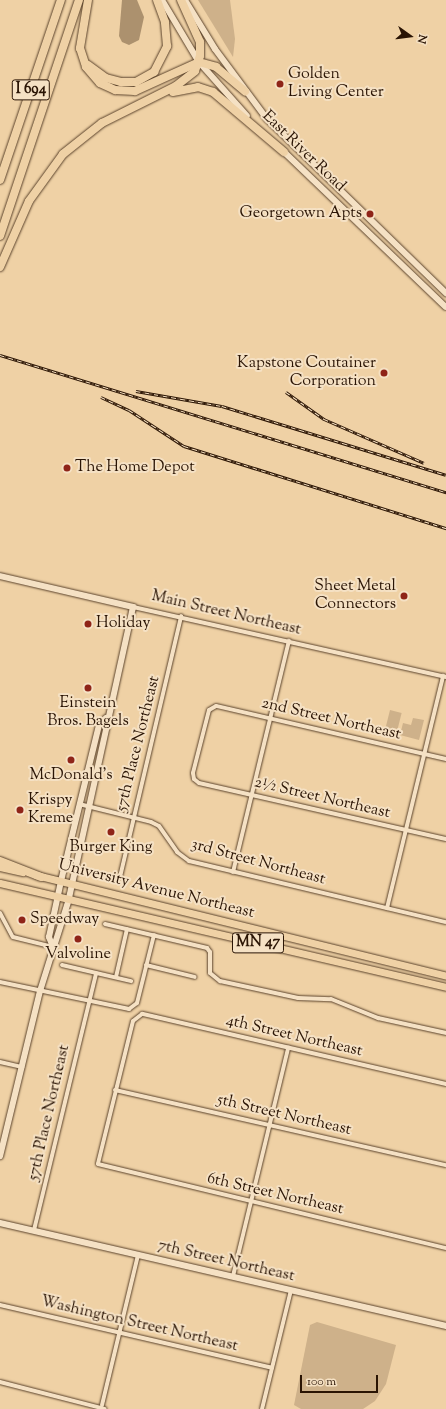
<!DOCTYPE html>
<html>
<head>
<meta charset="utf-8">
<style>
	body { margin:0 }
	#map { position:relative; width:446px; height:1409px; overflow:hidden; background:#efd1a5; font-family:"Sorts Mill Goudy",serif }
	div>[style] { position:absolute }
	.green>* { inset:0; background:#ceb18a; transform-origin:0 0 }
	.water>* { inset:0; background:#ac916e }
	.roads { filter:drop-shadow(0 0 1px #5b432c) drop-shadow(0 0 1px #5b432c) }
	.street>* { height:4px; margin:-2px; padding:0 2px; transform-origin:2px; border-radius:2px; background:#f5e1c4 }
	.secondary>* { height:6px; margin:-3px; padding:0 3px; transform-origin:3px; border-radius:3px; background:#f5e1c4 }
	.primary>* { height:7px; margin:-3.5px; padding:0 3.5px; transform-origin:3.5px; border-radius:3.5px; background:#efd1a5 }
	.highway>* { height:8px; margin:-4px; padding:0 4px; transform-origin:4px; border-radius:4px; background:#efd1a5 }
	.rail>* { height:3px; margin-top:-1.5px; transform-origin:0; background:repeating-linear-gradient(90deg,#f5e1c4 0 4.5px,#2a1404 0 9px); box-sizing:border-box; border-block:1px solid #2a1404 }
	.dots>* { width:11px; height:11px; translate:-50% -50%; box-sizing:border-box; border:2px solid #f5e1c4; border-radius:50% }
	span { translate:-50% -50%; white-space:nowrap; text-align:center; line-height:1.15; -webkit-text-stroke:4px #f5e1c4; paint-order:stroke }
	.shield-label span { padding:1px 3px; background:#f5e1c4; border:1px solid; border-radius:3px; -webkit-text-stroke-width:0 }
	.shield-label { font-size:15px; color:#2a1404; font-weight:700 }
	.poi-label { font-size:16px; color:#2a1404 }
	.left { translate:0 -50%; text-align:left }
	.right { translate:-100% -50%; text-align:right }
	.street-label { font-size:16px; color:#2a1404 }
	.north { position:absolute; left:390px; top:16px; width:40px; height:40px; -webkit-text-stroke:3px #f5e1c4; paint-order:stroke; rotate:104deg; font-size:11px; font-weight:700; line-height:16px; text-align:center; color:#2a1404 }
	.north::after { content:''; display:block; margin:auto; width:14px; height:18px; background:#2a1404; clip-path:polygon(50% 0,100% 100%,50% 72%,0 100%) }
	.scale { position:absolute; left:300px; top:1375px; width:78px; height:18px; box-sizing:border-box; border:2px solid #2a1404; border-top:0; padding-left:5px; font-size:12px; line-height:14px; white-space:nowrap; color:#2a1404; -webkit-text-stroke:3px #f5e1c4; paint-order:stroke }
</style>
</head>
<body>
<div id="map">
	<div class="green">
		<i style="clip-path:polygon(198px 0,230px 0,235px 39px,233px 57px)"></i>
		<i style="left:390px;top:710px;width:12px;height:22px;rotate:14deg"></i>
		<i style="clip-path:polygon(413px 718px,424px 720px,419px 740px,400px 735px,403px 723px,411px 725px)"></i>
		<i style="clip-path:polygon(317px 1322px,396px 1345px,386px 1384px,375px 1401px,363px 1409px,301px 1409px,294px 1405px,310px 1325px)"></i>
	</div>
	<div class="water">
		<i style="clip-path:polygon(122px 0,137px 0,144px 17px,139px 40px,129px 45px,122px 42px,119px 36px)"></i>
	</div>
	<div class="roads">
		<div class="street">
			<i style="left:133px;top:607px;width:321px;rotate:12.6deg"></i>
			<i style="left:446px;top:759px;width:236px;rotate:-167deg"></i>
			<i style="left:216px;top:706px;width:8px;rotate:150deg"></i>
			<i style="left:209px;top:710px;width:65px;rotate:104.3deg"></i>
			<i style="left:193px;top:773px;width:6px;rotate:81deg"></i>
			<i style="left:194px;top:779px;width:6px;rotate:39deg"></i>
			<i style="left:199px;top:783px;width:253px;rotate:12.8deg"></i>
			<i style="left:79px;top:804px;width:74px;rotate:14deg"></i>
			<i style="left:151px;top:822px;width:9px;rotate:27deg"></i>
			<i style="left:159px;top:826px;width:32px;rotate:55deg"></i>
			<i style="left:177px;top:852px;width:15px;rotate:37deg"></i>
			<i style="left:189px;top:861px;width:264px;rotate:13.4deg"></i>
			<i style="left:233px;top:872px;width:238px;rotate:-76.4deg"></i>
			<i style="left:120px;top:877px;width:268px;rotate:-76.8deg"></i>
			<i style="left:387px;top:908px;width:239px;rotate:-76.4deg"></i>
			<i style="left:0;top:913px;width:27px;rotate:62deg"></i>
			<i style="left:13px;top:937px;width:41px;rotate:14deg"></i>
			<i style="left:105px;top:924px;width:105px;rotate:13.2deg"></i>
			<i style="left:207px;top:948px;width:5px;rotate:53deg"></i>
			<i style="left:210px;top:952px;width:21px;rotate:90deg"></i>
			<i style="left:210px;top:973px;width:13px;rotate:39deg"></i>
			<i style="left:220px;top:981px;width:80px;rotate:12.3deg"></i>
			<i style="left:298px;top:998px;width:33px;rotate:2deg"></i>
			<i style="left:331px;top:999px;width:51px;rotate:22deg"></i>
			<i style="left:378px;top:1018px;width:70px;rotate:12.4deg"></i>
			<i style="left:62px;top:965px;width:71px;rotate:13.1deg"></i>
			<i style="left:146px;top:965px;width:50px;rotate:13.8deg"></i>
			<i style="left:116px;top:977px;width:49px;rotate:-77.1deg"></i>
			<i style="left:0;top:982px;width:132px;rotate:11.8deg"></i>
			<i style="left:129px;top:1009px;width:10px;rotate:-37deg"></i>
			<i style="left:137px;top:1003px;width:70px;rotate:-76deg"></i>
			<i style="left:0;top:1062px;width:23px;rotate:13deg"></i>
			<i style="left:446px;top:1084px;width:312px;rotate:-167deg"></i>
			<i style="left:142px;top:1014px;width:11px;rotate:142deg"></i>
			<i style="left:133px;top:1021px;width:147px;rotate:103.8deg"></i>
			<i style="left:98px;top:1164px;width:358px;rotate:13.6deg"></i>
			<i style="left:115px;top:1090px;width:339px;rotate:12.8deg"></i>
			<i style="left:34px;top:1230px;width:264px;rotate:-76.4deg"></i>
			<i style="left:233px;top:1276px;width:235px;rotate:-76.4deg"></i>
			<i style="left:0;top:1305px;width:279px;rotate:13deg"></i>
			<i style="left:0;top:1382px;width:108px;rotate:14.4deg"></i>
			<i style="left:102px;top:1405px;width:154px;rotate:-76.5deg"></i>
			<i style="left:262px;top:1409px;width:122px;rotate:-76.3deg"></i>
		</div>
		<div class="secondary">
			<i style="left:162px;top:0;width:72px;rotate:59.2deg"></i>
			<i style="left:199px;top:62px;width:72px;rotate:48.4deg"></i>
			<i style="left:185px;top:0;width:57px;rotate:58.5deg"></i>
			<i style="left:215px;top:49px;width:87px;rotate:53.4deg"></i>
			<i style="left:267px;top:119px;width:250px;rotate:44.2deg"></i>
			<i style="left:281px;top:149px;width:228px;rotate:43.8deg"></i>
			<i style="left:0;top:576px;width:137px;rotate:13.1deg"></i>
			<i style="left:133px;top:607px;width:299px;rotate:102.4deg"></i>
			<i style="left:69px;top:899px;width:96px;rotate:107.5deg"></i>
			<i style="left:40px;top:991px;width:170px;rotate:103.6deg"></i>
			<i style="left:53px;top:947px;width:11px;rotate:-112deg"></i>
			<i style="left:49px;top:937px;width:57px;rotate:-77.9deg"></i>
			<i style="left:61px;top:881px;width:161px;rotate:-76.3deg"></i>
			<i style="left:99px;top:725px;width:10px;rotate:-45deg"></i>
			<i style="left:0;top:1223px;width:458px;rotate:13deg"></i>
		</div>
		<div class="primary">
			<i style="left:0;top:867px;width:23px;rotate:13deg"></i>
			<i style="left:36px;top:875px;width:422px;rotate:13.8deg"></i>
			<i style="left:0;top:883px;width:458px;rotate:13.1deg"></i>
		</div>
		<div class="highway">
			<i style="left:88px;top:0;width:49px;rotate:99.5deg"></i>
			<i style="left:80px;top:48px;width:20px;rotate:72deg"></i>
			<i style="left:86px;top:67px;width:21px;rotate:49deg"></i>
			<i style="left:100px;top:83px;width:17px;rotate:25deg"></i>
			<i style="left:115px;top:90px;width:20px;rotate:3deg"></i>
			<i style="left:135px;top:91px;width:70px;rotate:-24.4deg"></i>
			<i style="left:199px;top:62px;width:18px;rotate:16deg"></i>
			<i style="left:216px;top:67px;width:38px;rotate:40deg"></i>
			<i style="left:88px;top:65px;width:22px;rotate:36deg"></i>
			<i style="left:106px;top:78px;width:16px;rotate:15deg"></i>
			<i style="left:121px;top:82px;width:15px"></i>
			<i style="left:136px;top:82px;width:21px;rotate:-29deg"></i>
			<i style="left:154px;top:72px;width:29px;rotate:-63deg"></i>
			<i style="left:167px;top:46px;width:24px;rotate:-95deg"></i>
			<i style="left:165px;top:22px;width:23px;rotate:-110deg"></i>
			<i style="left:173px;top:92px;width:25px;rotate:-11deg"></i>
			<i style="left:198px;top:87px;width:16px;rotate:18deg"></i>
			<i style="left:213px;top:92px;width:93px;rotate:40.2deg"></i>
			<i style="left:0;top:180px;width:190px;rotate:-71.3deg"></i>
			<i style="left:0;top:236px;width:249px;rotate:-71.5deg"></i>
			<i style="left:0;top:267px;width:72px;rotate:-66.3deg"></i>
			<i style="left:29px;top:201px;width:58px;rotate:-54.1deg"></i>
			<i style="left:63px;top:154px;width:50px;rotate:-38.5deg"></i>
			<i style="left:102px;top:123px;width:83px;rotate:-26.6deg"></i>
			<i style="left:176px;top:86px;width:24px;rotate:-38deg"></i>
			<i style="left:195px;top:71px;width:16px;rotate:-72deg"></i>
			<i style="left:200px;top:56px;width:14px;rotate:-90deg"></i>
			<i style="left:200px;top:42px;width:46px;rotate:-114.3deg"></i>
			<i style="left:0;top:861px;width:44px;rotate:21.3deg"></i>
		</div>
	</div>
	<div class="rail">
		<i style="left:0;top:355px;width:467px;rotate:17.1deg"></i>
		<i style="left:136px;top:391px;width:87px;rotate:9.9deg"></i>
		<i style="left:222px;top:406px;width:234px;rotate:17.1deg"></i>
		<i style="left:286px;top:392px;width:47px;rotate:35.4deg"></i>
		<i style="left:324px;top:419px;width:109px;rotate:23.7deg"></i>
		<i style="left:101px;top:397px;width:31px;rotate:25deg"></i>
		<i style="left:129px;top:410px;width:66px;rotate:33.2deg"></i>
		<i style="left:184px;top:446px;width:275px;rotate:17.4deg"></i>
	</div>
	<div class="dots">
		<i style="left:280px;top:84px;background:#8f2418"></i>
		<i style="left:370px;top:214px;background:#8f2418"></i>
		<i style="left:384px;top:373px;background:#8f2418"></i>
		<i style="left:67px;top:468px;background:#8f2418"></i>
		<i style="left:404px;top:596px;background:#8f2418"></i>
		<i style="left:88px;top:624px;background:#8f2418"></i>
		<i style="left:88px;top:688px;background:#8f2418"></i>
		<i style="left:71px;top:760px;background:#8f2418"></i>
		<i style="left:20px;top:810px;background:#8f2418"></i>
		<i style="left:111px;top:832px;background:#8f2418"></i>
		<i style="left:22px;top:920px;background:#8f2418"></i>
		<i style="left:78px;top:939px;background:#8f2418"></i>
	</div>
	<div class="shield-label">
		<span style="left:31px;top:90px">I 694</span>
		<span style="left:258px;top:943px">MN 47</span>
	</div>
	<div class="poi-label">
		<span class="left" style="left:288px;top:84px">Golden<br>Living Center</span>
		<span class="right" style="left:362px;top:214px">Georgetown Apts</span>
		<span class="right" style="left:376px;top:373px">Kapstone Coutainer<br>Corporation</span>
		<span class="left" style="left:75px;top:468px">The Home Depot</span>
		<span class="right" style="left:396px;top:596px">Sheet Metal<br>Connectors</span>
		<span class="left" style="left:96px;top:624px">Holiday</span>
		<span style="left:88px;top:713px">Einstein<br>Bros. Bagels</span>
		<span style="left:71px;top:776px">McDonald's</span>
		<span class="left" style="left:28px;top:810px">Krispy<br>Kreme</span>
		<span style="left:111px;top:848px">Burger King</span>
		<span class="left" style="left:30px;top:920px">Speedway</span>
		<span style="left:78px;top:955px">Valvoline</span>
	</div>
	<div class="street-label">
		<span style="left:303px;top:152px;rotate:44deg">East River Road</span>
		<span style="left:226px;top:614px;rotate:13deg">Main Street Northeast</span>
		<span style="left:331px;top:720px;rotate:13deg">2nd Street Northeast</span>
		<span style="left:139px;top:744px;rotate:-76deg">57th Place Northeast</span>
		<span style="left:322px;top:799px;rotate:13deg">2½ Street Northeast</span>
		<span style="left:258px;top:863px;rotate:15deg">3rd Street Northeast</span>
		<span style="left:156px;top:890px;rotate:14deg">University Avenue Northeast</span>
		<span style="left:294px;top:1037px;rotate:13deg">4th Street Northeast</span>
		<span style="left:50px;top:1113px;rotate:-77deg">57th Place Northeast</span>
		<span style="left:284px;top:1116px;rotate:13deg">5th Street Northeast</span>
		<span style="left:275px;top:1195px;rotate:13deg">6th Street Northeast</span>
		<span style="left:226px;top:1262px;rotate:13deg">7th Street Northeast</span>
		<span style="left:139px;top:1325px;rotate:13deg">Washington Street Northeast</span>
	</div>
	<div class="north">N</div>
	<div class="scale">100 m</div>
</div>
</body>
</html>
